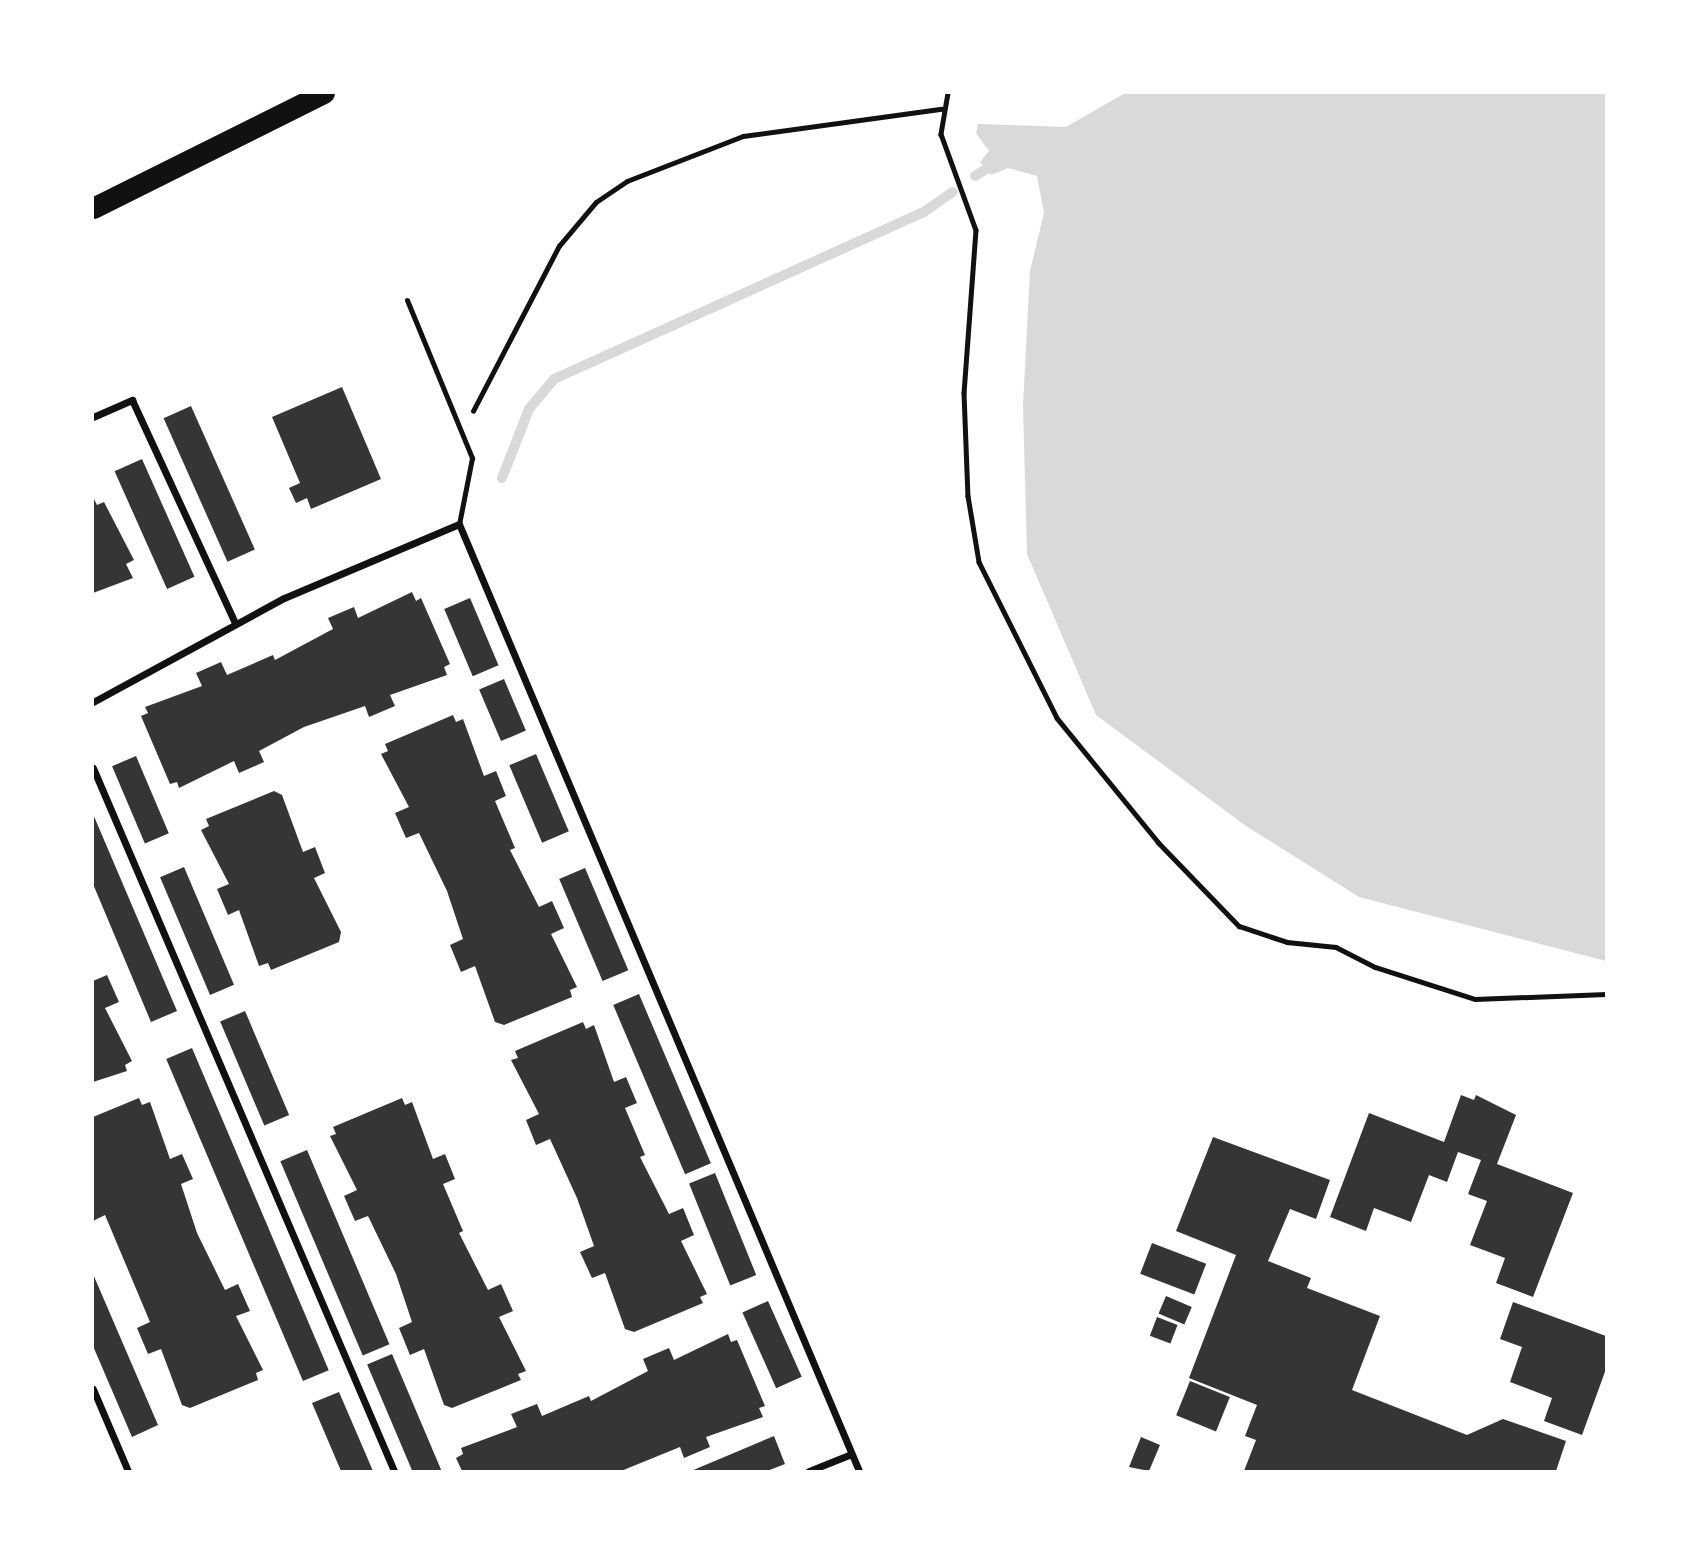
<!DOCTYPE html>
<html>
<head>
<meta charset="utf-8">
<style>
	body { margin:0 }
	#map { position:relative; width:1699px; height:1564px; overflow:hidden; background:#fff; font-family:Ubuntu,sans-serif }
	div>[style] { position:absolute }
	.water>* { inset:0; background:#d9d9d9 }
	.stream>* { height:10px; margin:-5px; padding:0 5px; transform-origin:5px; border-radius:5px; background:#d9d9d9 }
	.building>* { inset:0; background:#353535; transform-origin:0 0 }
	.path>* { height:4.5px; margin:-2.25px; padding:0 2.25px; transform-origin:2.25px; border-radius:2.25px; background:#111 }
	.service>* { height:5px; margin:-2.5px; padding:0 2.5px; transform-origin:2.5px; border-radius:2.5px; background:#111 }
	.minor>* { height:7px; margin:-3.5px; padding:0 3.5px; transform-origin:3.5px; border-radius:3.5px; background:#111 }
	.motorway>* { height:21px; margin:-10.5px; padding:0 10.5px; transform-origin:10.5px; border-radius:10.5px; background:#111 }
	span { translate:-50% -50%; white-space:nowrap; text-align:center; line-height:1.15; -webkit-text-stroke:5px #fff; paint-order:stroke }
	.frame { position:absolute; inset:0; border:94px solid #fff; pointer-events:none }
</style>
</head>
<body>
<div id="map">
	<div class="water">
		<i style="clip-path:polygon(1125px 93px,1606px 93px,1606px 961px,1359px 897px,1246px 826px,1096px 715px,1027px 554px,1023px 405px,1030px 271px,1044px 213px,1037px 176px,1008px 168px,991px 175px,980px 162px,989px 151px,976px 133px,978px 124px,1066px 127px)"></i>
	</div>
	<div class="stream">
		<i style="left:975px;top:176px;width:13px;rotate:-32deg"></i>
		<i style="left:502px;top:478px;width:74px;rotate:-68.6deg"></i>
		<i style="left:529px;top:409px;width:39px;rotate:-50deg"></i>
		<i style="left:554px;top:379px;width:406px;rotate:-24.3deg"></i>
		<i style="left:924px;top:212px;width:35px;rotate:-35deg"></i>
	</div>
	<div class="building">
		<i style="clip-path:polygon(342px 387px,381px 479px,311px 509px,307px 498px,296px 503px,289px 488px,300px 483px,272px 417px)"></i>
		<i style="left:191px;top:406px;width:157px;height:30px;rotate:66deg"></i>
		<i style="left:142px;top:459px;width:129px;height:30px;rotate:66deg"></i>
		<i style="clip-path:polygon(93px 497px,97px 505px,104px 502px,134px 560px,126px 564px,133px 578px,93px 593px)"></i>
		<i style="clip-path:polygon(412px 592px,416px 601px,421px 598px,450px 664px,444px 667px,447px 675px,390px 695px,395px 706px,369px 717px,365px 706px,304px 727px,259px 751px,264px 762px,239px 773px,234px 761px,179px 788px,177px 782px,170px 784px,141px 716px,148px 713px,145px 707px,202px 686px,196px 673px,221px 662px,227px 675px,273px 655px,275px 660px,333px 629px,328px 618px,354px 607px,358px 618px)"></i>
		<i style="left:470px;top:598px;width:73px;height:28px;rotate:67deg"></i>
		<i style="left:504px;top:679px;width:56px;height:27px;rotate:67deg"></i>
		<i style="clip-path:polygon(453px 715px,456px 722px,463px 719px,484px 776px,496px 771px,506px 796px,495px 801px,515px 848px,510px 850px,539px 907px,552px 901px,564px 928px,551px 934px,577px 987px,570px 990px,572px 997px,504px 1025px,495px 1022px,475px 966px,461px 972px,450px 945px,463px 939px,447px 891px,419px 833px,406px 838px,395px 813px,409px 807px,381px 754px,388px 751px,385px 744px)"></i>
		<i style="left:536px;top:754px;width:84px;height:29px;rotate:67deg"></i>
		<i style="left:136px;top:756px;width:84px;height:26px;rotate:67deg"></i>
		<i style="clip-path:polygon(274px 791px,282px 795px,303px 852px,315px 847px,325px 873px,314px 878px,341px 932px,339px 942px,271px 970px,268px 963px,259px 966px,239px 910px,228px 915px,217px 889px,229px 884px,201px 830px,209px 826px,206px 819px)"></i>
		<i style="clip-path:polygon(93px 814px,177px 1011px,151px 1022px,93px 884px)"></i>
		<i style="left:184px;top:867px;width:128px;height:26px;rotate:67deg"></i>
		<i style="left:585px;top:868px;width:111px;height:28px;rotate:67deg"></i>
		<i style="clip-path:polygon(107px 975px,119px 1002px,105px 1008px,132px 1061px,125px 1065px,127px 1071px,93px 1082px,93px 981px)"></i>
		<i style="left:639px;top:994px;width:184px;height:28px;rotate:67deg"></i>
		<i style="left:245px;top:1011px;width:113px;height:27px;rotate:67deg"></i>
		<i style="clip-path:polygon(583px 1022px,586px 1029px,594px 1025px,614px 1082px,626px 1077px,637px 1103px,625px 1108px,645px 1155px,640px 1157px,669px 1214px,683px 1208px,694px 1235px,681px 1241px,707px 1294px,700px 1297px,703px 1303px,634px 1332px,625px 1329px,605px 1273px,592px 1278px,580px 1252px,594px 1246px,577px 1198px,550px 1139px,536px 1145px,526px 1120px,539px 1114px,511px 1060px,518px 1058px,515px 1051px)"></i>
		<i style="left:192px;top:1048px;width:350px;height:28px;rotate:67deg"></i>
		<i style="clip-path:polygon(1461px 1095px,1474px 1100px,1476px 1095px,1516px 1115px,1497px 1164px,1573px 1193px,1533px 1297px,1496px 1283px,1505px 1258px,1470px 1245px,1487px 1201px,1468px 1194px,1481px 1160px,1458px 1152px,1447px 1182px,1429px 1175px,1411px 1222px,1374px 1208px,1366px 1231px,1330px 1217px,1369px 1113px,1444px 1142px)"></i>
		<i style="clip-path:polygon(139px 1098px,142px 1105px,150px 1102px,170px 1159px,182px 1154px,193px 1179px,181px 1184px,197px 1233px,225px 1290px,238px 1284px,250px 1311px,236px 1316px,263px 1370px,256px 1373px,258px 1380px,190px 1408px,182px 1405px,161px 1349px,148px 1354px,137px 1328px,150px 1322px,105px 1215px,93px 1221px,93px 1117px)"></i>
		<i style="clip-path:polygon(402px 1098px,405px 1105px,412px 1102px,433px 1159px,445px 1154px,455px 1179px,443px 1184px,463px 1231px,459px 1233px,488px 1290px,501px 1284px,513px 1311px,499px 1317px,526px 1371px,518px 1374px,521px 1380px,452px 1408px,444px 1405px,424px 1349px,410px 1355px,399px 1328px,412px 1322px,396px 1274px,368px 1216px,355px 1221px,344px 1196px,357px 1190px,330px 1136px,336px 1134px,333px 1127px)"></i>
		<i style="clip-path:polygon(1213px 1137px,1330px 1180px,1316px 1219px,1290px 1209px,1268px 1261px,1311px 1278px,1307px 1288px,1380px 1316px,1352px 1390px,1467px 1435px,1503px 1419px,1566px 1441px,1556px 1471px,1244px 1471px,1256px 1440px,1245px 1436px,1257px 1405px,1189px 1378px,1236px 1255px,1176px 1231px)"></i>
		<i style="left:307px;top:1150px;width:211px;height:29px;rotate:67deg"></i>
		<i style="left:715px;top:1173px;width:110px;height:28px;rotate:68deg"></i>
		<i style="left:1152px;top:1243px;width:58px;height:33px;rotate:21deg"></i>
		<i style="clip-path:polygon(93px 1274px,158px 1425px,132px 1437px,93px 1346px)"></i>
		<i style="left:1166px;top:1296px;width:28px;height:19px;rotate:23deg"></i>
		<i style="left:768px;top:1301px;width:83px;height:28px;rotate:66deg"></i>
		<i style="clip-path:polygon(1513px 1302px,1606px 1336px,1606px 1369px,1582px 1435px,1544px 1421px,1552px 1398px,1510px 1382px,1522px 1347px,1500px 1339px)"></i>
		<i style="left:1157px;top:1317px;width:22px;height:20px;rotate:21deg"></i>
		<i style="clip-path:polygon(728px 1334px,731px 1342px,737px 1340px,765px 1406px,759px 1408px,763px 1417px,706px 1437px,710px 1447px,684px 1458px,680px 1447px,621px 1471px,462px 1471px,456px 1458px,463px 1454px,461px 1448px,517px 1427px,511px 1414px,537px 1404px,542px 1416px,589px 1396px,591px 1401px,648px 1371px,643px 1359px,669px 1348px,674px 1360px)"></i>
		<i style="left:392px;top:1354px;width:127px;height:27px;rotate:67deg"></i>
		<i style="left:1190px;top:1381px;width:43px;height:37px;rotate:22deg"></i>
		<i style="clip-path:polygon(339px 1392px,373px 1471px,341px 1471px,312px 1403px)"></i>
		<i style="clip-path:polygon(774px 1436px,785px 1464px,767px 1471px,691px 1471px)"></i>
		<i style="clip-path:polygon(1141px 1437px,1160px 1445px,1149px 1471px,1129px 1467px)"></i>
	</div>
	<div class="path">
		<i style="left:948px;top:93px;width:42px;rotate:99.7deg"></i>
		<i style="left:941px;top:134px;width:102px;rotate:70deg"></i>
		<i style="left:976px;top:230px;width:163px;rotate:94.2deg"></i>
		<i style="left:964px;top:393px;width:103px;rotate:87.8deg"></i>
		<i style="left:968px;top:496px;width:67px;rotate:80.5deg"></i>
		<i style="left:979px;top:562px;width:174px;rotate:63.4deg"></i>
		<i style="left:1057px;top:718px;width:160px;rotate:50.8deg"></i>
		<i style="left:1158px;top:842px;width:117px;rotate:46deg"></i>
		<i style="left:1239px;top:926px;width:51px;rotate:18.4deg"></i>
		<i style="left:1287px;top:942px;width:49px;rotate:5.8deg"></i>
		<i style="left:1336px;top:947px;width:44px;rotate:27.1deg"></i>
		<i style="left:1375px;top:967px;width:105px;rotate:17.7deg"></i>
		<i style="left:1475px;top:999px;width:131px;rotate:-2.2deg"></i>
		<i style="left:473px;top:411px;width:186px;rotate:-62.5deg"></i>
		<i style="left:559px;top:246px;width:57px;rotate:-49.9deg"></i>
		<i style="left:596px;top:202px;width:37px;rotate:-34deg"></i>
		<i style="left:627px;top:181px;width:124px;rotate:-21.2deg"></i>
		<i style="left:743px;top:136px;width:200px;rotate:-7.8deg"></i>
	</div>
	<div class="service">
		<i style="left:407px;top:300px;width:171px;rotate:67.6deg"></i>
		<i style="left:472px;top:458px;width:67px;rotate:101.1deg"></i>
	</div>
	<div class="minor">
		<i style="left:93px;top:417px;width:43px;rotate:-23.6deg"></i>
		<i style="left:132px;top:400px;width:246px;rotate:65.2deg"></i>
		<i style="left:93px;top:702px;width:217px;rotate:-28.6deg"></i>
		<i style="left:284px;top:598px;width:190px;rotate:-22.9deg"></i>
		<i style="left:459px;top:524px;width:1028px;rotate:67.1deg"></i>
		<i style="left:93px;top:768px;width:765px;rotate:66.82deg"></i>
		<i style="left:93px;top:1389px;width:89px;rotate:66.9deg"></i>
		<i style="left:809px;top:1471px;width:45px;rotate:-22deg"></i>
	</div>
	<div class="motorway">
		<i style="left:93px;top:208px;width:258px;rotate:-26.5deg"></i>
	</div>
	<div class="frame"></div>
</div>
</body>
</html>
